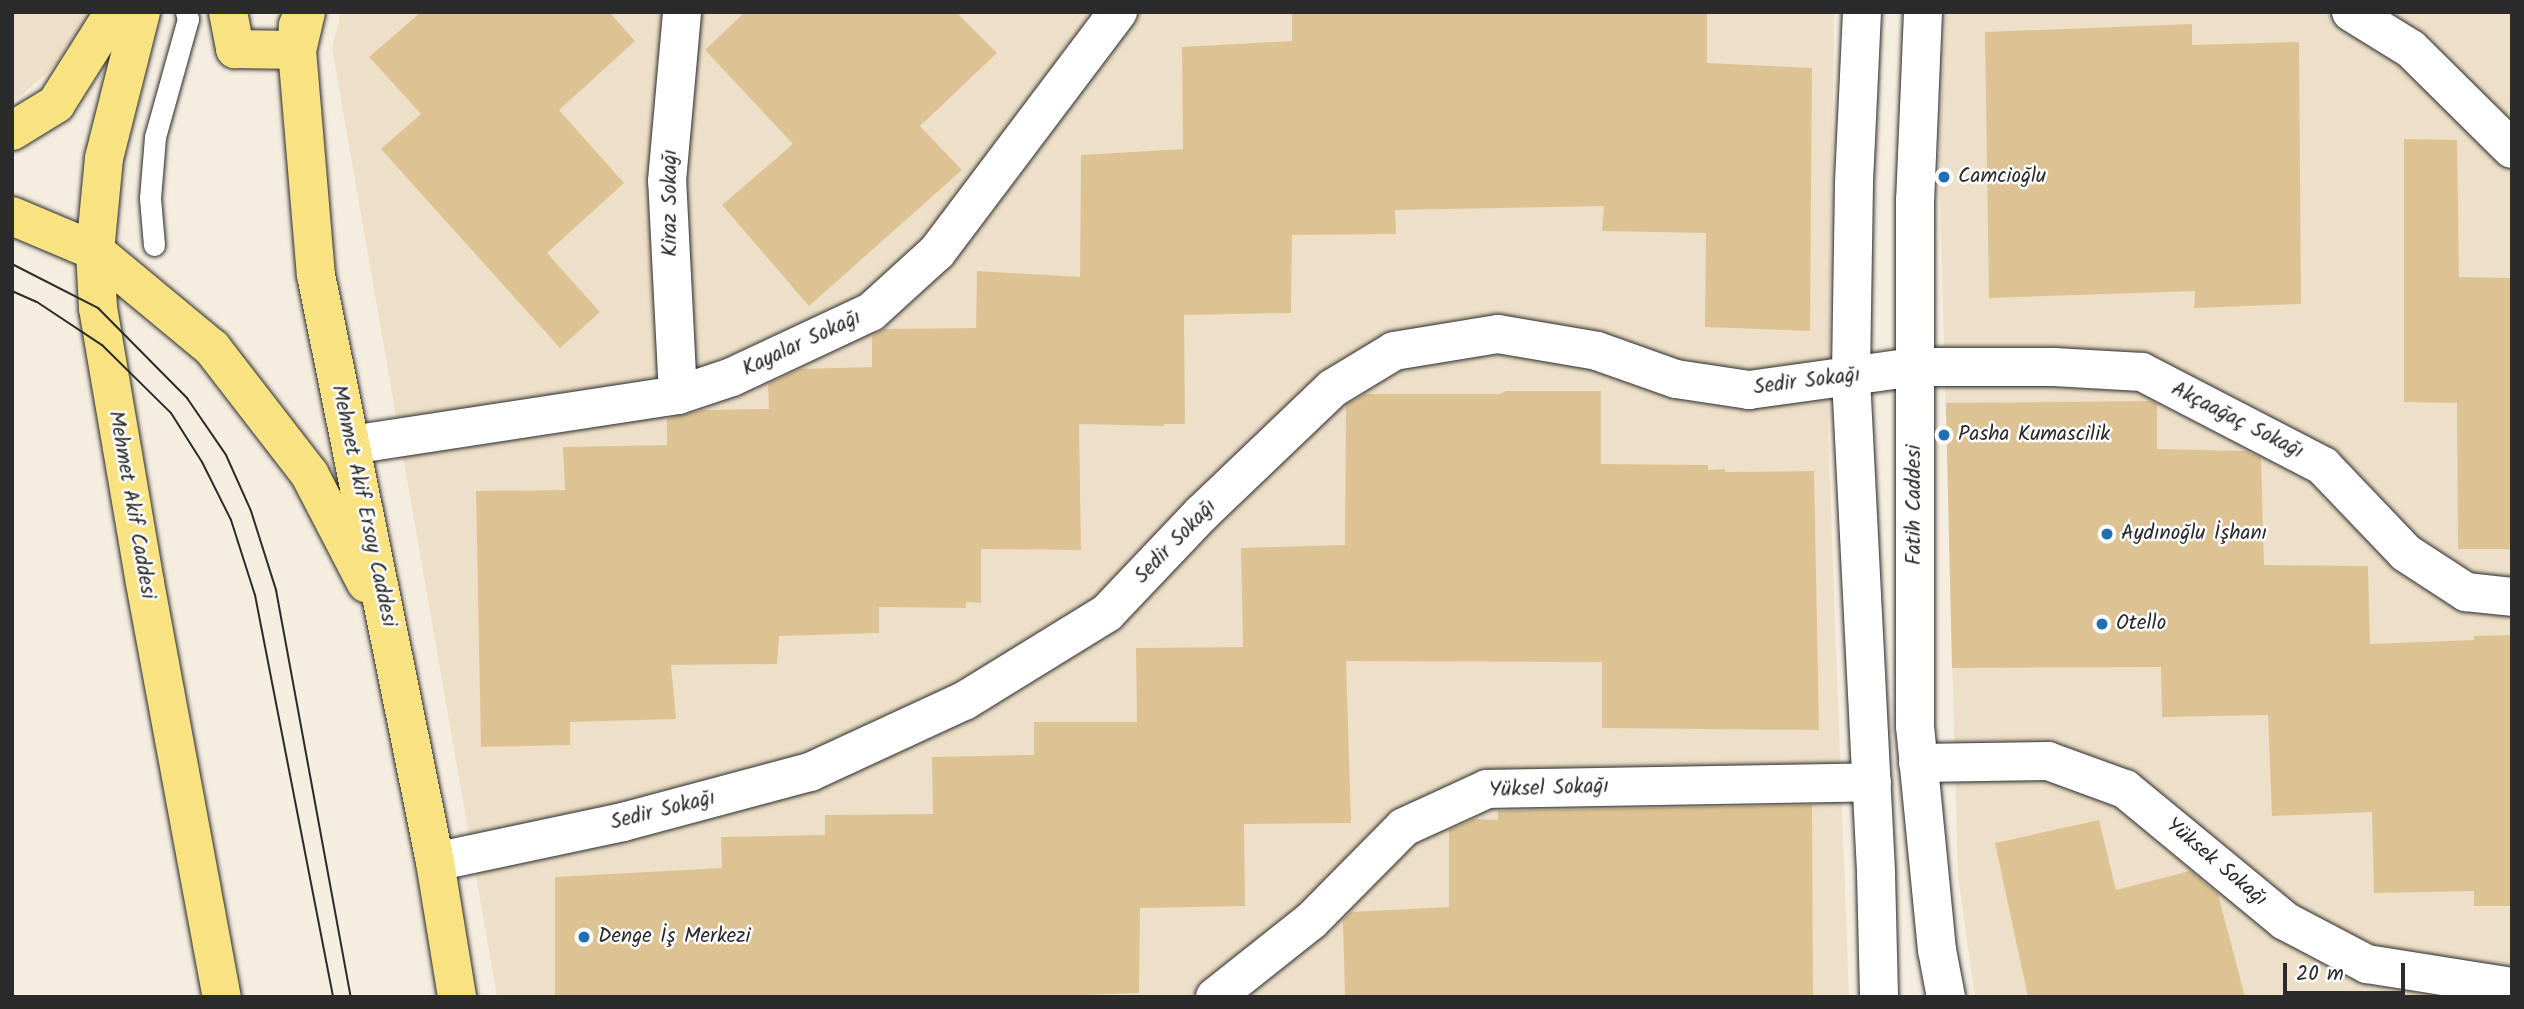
<!DOCTYPE html>
<html>
<head>
<meta charset="utf-8">
<style>
	body { margin:0 }
	#map { position:relative; width:2524px; height:1009px; overflow:hidden; background:#f5eddf; font-family:Kalam,sans-serif }
	div>[style] { position:absolute }
	.built>* { inset:0; background:#eee0c8 }
	.building>* { inset:0; background:#ddc393 }
	.roads { filter:drop-shadow(0 0 2px #2b2b2b) drop-shadow(0 0 2px #2b2b2b) }
	.lane>* { height:21px; margin:-10.5px; padding:0 10.5px; transform-origin:10.5px; border-radius:10.5px; background:#fff }
	.street>* { height:38px; margin:-19px; padding:0 19px; transform-origin:19px; border-radius:19px; background:#fff }
	.secondary>* { height:38px; margin:-19px; padding:0 19px; transform-origin:19px; border-radius:19px; background:#fff }
	.primary>* { height:38px; margin:-19px; padding:0 19px; transform-origin:19px; border-radius:19px; background:#f8e281 }
	.tram>* { height:2px; margin:-1px; padding:0 1px; transform-origin:1px; border-radius:1px; background:#2b2b2b }
	.dots>* { width:19px; height:19px; translate:-50% -50%; box-sizing:border-box; border:4px solid #fff; border-radius:50% }
	span { translate:-50% -50%; white-space:nowrap; text-align:center; line-height:1.15; -webkit-text-stroke:5px #fff; paint-order:stroke }
	.poi-label { font-size:21px; color:#2b2b2b }
	.left { translate:0 -50%; text-align:left }
	.street-label { font-size:21px; color:#2b2b2b }
	.frame { position:absolute; inset:0; border:14px solid #2b2b2b; pointer-events:none }
	.scale { position:absolute; left:2283px; top:963px; width:122px; height:32px; box-sizing:border-box; border:4px solid #2b2b2b; border-top:0; padding-left:9px; font-size:21px; line-height:24px; white-space:nowrap; color:#2b2b2b; -webkit-text-stroke:5px #fff; paint-order:stroke }
</style>
</head>
<body>
<div id="map">
	<div class="built">
		<i style="clip-path:polygon(12px 12px,92px 12px,55px 66px,12px 103px)"></i>
		<i style="clip-path:polygon(341px 12px,1834px 12px,1828px 430px,1849px 997px,497px 997px,332px 48px)"></i>
		<i style="clip-path:polygon(1946px 12px,2512px 12px,2512px 997px,1975px 997px,1958px 876px,1939px 157px)"></i>
	</div>
	<div class="building">
		<i style="clip-path:polygon(421px 12px,609px 12px,635px 41px,559px 110px,624px 183px,547px 253px,600px 312px,560px 348px,381px 149px,421px 114px,369px 57px)"></i>
		<i style="clip-path:polygon(745px 12px,956px 12px,997px 53px,920px 126px,962px 170px,809px 306px,722px 205px,793px 144px,705px 50px)"></i>
		<i style="clip-path:polygon(1292px 12px,1707px 12px,1707px 63px,1812px 68px,1810px 331px,1705px 327px,1706px 233px,1602px 231px,1604px 206px,1395px 210px,1396px 234px,1292px 235px,1291px 313px,1184px 315px,1185px 424px,1164px 424px,1164px 426px,1079px 424px,1081px 550px,981px 549px,981px 603px,966px 602px,966px 608px,879px 607px,879px 633px,779px 636px,777px 664px,671px 665px,676px 719px,570px 722px,570px 745px,481px 747px,476px 491px,565px 490px,563px 447px,667px 445px,667px 419px,703px 410px,769px 409px,768px 384px,800px 369px,872px 367px,872px 336px,884px 329px,976px 328px,977px 271px,1080px 277px,1081px 155px,1183px 149px,1182px 47px,1292px 41px)"></i>
		<i style="clip-path:polygon(2192px 24px,2192px 45px,2299px 42px,2301px 304px,2194px 308px,2195px 291px,1989px 298px,1985px 32px)"></i>
		<i style="clip-path:polygon(2404px 139px,2457px 140px,2459px 277px,2512px 278px,2512px 549px,2458px 549px,2457px 403px,2404px 402px)"></i>
		<i style="clip-path:polygon(1506px 391px,1601px 391px,1601px 464px,1708px 465px,1708px 470px,1725px 469px,1725px 472px,1814px 471px,1819px 730px,1602px 728px,1602px 662px,1346px 661px,1351px 823px,1244px 824px,1245px 906px,1140px 908px,1139px 993px,1037px 997px,555px 997px,555px 877px,722px 868px,721px 837px,825px 835px,825px 815px,933px 814px,932px 757px,1034px 755px,1034px 722px,1137px 722px,1136px 648px,1243px 647px,1241px 548px,1345px 545px,1346px 405px,1365px 394px,1499px 394px)"></i>
		<i style="clip-path:polygon(2150px 401px,2157px 404px,2157px 449px,2246px 451px,2261px 458px,2264px 565px,2368px 566px,2370px 644px,2474px 640px,2474px 636px,2512px 635px,2512px 906px,2474px 906px,2474px 891px,2374px 893px,2372px 812px,2272px 816px,2268px 715px,2162px 717px,2161px 667px,1952px 668px,1946px 403px)"></i>
		<i style="clip-path:polygon(1812px 805px,1813px 997px,1345px 997px,1343px 920px,1351px 912px,1449px 907px,1449px 830px,1474px 819px,1498px 820px,1498px 811px)"></i>
		<i style="clip-path:polygon(2099px 820px,2116px 890px,2190px 871px,2218px 894px,2245px 997px,2028px 997px,1995px 843px)"></i>
	</div>
	<div class="roads">
		<div class="lane">
			<i style="left:154px;top:245px;width:47px;rotate:-94.9deg"></i>
			<i style="left:150px;top:198px;width:61px;rotate:-85.3deg"></i>
			<i style="left:155px;top:137px;width:123px;rotate:-74.4deg"></i>
			<i style="left:188px;top:19px;width:7px;rotate:-106deg"></i>
		</div>
		<div class="street">
			<i style="left:2351px;top:12px;width:70px;rotate:31.7deg"></i>
			<i style="left:2411px;top:49px;width:142px;rotate:44.7deg"></i>
			<i style="left:678px;top:395px;width:214px;rotate:-92.9deg"></i>
			<i style="left:667px;top:181px;width:170px;rotate:-84.9deg"></i>
			<i style="left:351px;top:445px;width:331px;rotate:-8.7deg"></i>
			<i style="left:678px;top:395px;width:57px;rotate:-18.4deg"></i>
			<i style="left:732px;top:377px;width:153px;rotate:-25.1deg"></i>
			<i style="left:871px;top:312px;width:89px;rotate:-42.3deg"></i>
			<i style="left:937px;top:252px;width:301px;rotate:-53deg"></i>
			<i style="left:1918px;top:763px;width:130px;rotate:-0.9deg"></i>
			<i style="left:2048px;top:761px;width:82px;rotate:20deg"></i>
			<i style="left:2125px;top:789px;width:207px;rotate:39.5deg"></i>
			<i style="left:2285px;top:921px;width:93px;rotate:27.7deg"></i>
			<i style="left:2367px;top:964px;width:147px;rotate:9deg"></i>
			<i style="left:435px;top:862px;width:192px;rotate:-12deg"></i>
			<i style="left:623px;top:822px;width:194px;rotate:-15deg"></i>
			<i style="left:810px;top:772px;width:170px;rotate:-24.8deg"></i>
			<i style="left:964px;top:701px;width:168px;rotate:-31.6deg"></i>
			<i style="left:1107px;top:613px;width:137px;rotate:-46.5deg"></i>
			<i style="left:1201px;top:514px;width:182px;rotate:-43.7deg"></i>
			<i style="left:1333px;top:388px;width:71px;rotate:-31.2deg"></i>
			<i style="left:1394px;top:351px;width:105px;rotate:-9.3deg"></i>
			<i style="left:1498px;top:334px;width:100px;rotate:9.7deg"></i>
			<i style="left:1597px;top:351px;width:84px;rotate:19.5deg"></i>
			<i style="left:1676px;top:379px;width:74px;rotate:8.6deg"></i>
			<i style="left:1749px;top:390px;width:168px;rotate:-7.9deg"></i>
			<i style="left:1915px;top:367px;width:139px"></i>
			<i style="left:2054px;top:367px;width:88px;rotate:3.3deg"></i>
			<i style="left:2142px;top:372px;width:204px;rotate:27.4deg"></i>
			<i style="left:2323px;top:466px;width:120px;rotate:46.3deg"></i>
			<i style="left:2406px;top:553px;width:72px;rotate:33deg"></i>
			<i style="left:2466px;top:592px;width:46px;rotate:6.2deg"></i>
			<i style="left:1215px;top:997px;width:122px;rotate:-38.4deg"></i>
			<i style="left:1311px;top:921px;width:132px;rotate:-45.3deg"></i>
			<i style="left:1404px;top:827px;width:91px;rotate:-24.6deg"></i>
			<i style="left:1487px;top:789px;width:385px;rotate:-1deg"></i>
		</div>
		<div class="secondary">
			<i style="left:1862px;top:12px;width:171px;rotate:92.7deg"></i>
			<i style="left:1854px;top:183px;width:195px;rotate:90.9deg"></i>
			<i style="left:1851px;top:378px;width:496px;rotate:87.1deg"></i>
			<i style="left:1876px;top:873px;width:124px;rotate:88.6deg"></i>
			<i style="left:1923px;top:12px;width:187px;rotate:92.4deg"></i>
			<i style="left:1915px;top:199px;width:527px;rotate:90deg"></i>
			<i style="left:1915px;top:726px;width:225px;rotate:84.4deg"></i>
			<i style="left:1937px;top:950px;width:48px;rotate:79.2deg"></i>
		</div>
		<div class="primary">
			<i style="left:141px;top:12px;width:151px;rotate:104.2deg"></i>
			<i style="left:104px;top:158px;width:93px;rotate:95.5deg"></i>
			<i style="left:95px;top:251px;width:57px;rotate:87deg"></i>
			<i style="left:98px;top:308px;width:279px;rotate:80.3deg"></i>
			<i style="left:145px;top:583px;width:421px;rotate:79.5deg"></i>
			<i style="left:228px;top:12px;width:38px;rotate:79deg"></i>
			<i style="left:235px;top:49px;width:62px;rotate:0.9deg"></i>
			<i style="left:297px;top:50px;width:25px;rotate:-88deg"></i>
			<i style="left:306px;top:12px;width:39px;rotate:103deg"></i>
			<i style="left:297px;top:50px;width:226px;rotate:85.2deg"></i>
			<i style="left:316px;top:275px;width:599px;rotate:78.54deg"></i>
			<i style="left:435px;top:862px;width:137px;rotate:80.7deg"></i>
			<i style="left:12px;top:131px;width:52px;rotate:-31.5deg"></i>
			<i style="left:56px;top:104px;width:109px;rotate:-57.8deg"></i>
			<i style="left:12px;top:216px;width:90px;rotate:22.9deg"></i>
			<i style="left:95px;top:251px;width:152px;rotate:39.7deg"></i>
			<i style="left:212px;top:348px;width:160px;rotate:52.3deg"></i>
			<i style="left:310px;top:475px;width:122px;rotate:62.6deg"></i>
		</div>
	</div>
	<div class="tram">
		<i style="left:12px;top:264px;width:97px;rotate:27.1deg"></i>
		<i style="left:98px;top:308px;width:127px;rotate:45.3deg"></i>
		<i style="left:187px;top:398px;width:69px;rotate:55.6deg"></i>
		<i style="left:226px;top:455px;width:61px;rotate:65.9deg"></i>
		<i style="left:251px;top:511px;width:83px;rotate:72.4deg"></i>
		<i style="left:276px;top:590px;width:414px;rotate:79.6deg"></i>
		<i style="left:12px;top:291px;width:27px;rotate:24deg"></i>
		<i style="left:37px;top:302px;width:78px;rotate:33.5deg"></i>
		<i style="left:102px;top:345px;width:97px;rotate:44.6deg"></i>
		<i style="left:171px;top:413px;width:58px;rotate:57.7deg"></i>
		<i style="left:202px;top:462px;width:65px;rotate:63.4deg"></i>
		<i style="left:231px;top:520px;width:79px;rotate:72.3deg"></i>
		<i style="left:255px;top:595px;width:409px;rotate:79deg"></i>
	</div>
	<div class="dots">
		<i style="left:1944px;top:177px;background:#1f6fb2"></i>
		<i style="left:1944px;top:435px;background:#1f6fb2"></i>
		<i style="left:2107px;top:534px;background:#1f6fb2"></i>
		<i style="left:2102px;top:624px;background:#1f6fb2"></i>
		<i style="left:584px;top:937px;background:#1f6fb2"></i>
	</div>
	<div class="poi-label">
		<span class="left" style="left:1958px;top:177px">Camcioğlu</span>
		<span class="left" style="left:1958px;top:435px">Pasha Kumascilik</span>
		<span class="left" style="left:2121px;top:534px">Aydınoğlu İşhanı</span>
		<span class="left" style="left:2116px;top:624px">Otello</span>
		<span class="left" style="left:598px;top:937px">Denge İş Merkezi</span>
	</div>
	<div class="street-label">
		<span style="left:671px;top:203px;rotate:-90deg">Kiraz Sokağı</span>
		<span style="left:802px;top:344px;rotate:-25deg">Kayalar Sokağı</span>
		<span style="left:1807px;top:382px;rotate:-7deg">Sedir Sokağı</span>
		<span style="left:2237px;top:421px;rotate:27deg">Akçaağaç Sokağı</span>
		<span style="left:131px;top:505px;rotate:80deg">Mehmet Akif Caddesi</span>
		<span style="left:1915px;top:505px;rotate:-90deg">Fatih Caddesi</span>
		<span style="left:363px;top:506px;rotate:78deg">Mehmet Akif Ersoy Caddesi</span>
		<span style="left:1176px;top:542px;rotate:-46deg">Sedir Sokağı</span>
		<span style="left:1549px;top:789px;rotate:-2deg">Yüksel Sokağı</span>
		<span style="left:663px;top:811px;rotate:-14deg">Sedir Sokağı</span>
		<span style="left:2216px;top:863px;rotate:40deg">Yüksek Sokağı</span>
	</div>
	<div class="frame"></div>
	<div class="scale">20 m</div>
</div>
</body>
</html>
